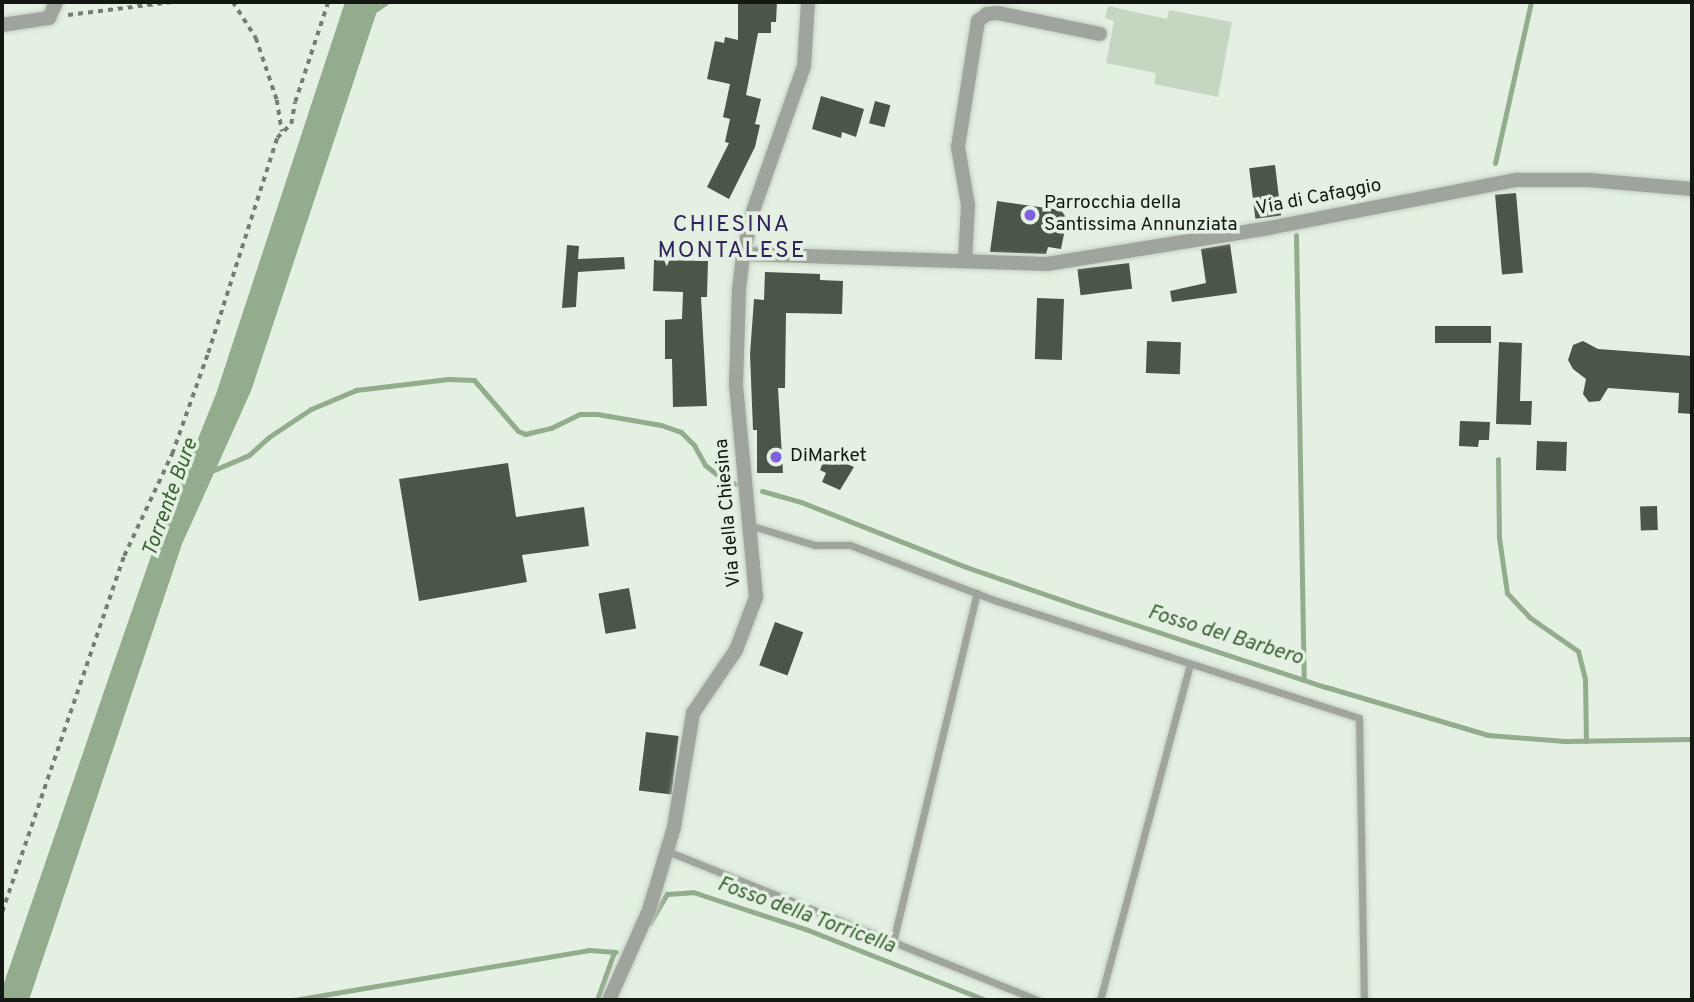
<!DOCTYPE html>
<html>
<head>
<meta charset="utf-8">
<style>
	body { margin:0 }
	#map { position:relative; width:1694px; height:1002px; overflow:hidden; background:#e4f1e2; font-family:Overpass,sans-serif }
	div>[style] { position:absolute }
	.green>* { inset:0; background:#c5d7c1 }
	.water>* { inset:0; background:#92ac8d }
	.stream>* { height:5px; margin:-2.5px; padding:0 2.5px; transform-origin:2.5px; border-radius:2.5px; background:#92ac8d }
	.building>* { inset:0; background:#4b5649; transform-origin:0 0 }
	.path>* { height:3.5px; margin-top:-1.75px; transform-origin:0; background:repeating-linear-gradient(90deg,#767e74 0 5px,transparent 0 10px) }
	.roads { filter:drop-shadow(0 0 2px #c3cec1) drop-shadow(0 0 2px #c3cec1) }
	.service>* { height:7px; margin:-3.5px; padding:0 3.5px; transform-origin:3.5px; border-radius:3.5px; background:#9fa49d }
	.minor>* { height:14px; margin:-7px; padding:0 7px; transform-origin:7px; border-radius:7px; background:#9fa49d }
	.dots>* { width:19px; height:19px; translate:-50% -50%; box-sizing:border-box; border:4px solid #e4f1e2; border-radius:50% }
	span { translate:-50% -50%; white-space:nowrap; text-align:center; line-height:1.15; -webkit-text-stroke:7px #e4f1e2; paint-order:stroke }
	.street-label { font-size:19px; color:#141813 }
	.poi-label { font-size:19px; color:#141813 }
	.left { translate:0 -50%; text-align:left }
	.water-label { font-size:21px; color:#3d6336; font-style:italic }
	.quarter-label { font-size:23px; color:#31235d; letter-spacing:2px }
	.frame { position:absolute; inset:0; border:4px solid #141813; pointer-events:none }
</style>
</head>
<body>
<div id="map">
	<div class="green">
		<i style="clip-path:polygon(1108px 6px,1167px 19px,1169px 10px,1232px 22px,1218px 97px,1154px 84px,1156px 73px,1106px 63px,1114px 21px,1105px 18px)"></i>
	</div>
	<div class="water">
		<i style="clip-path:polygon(345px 2px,380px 2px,251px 391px,182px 544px,29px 1000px,2px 1000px,2px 989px,111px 671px,151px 556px,216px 394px)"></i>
	</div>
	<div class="stream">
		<i style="left:375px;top:10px;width:14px;rotate:-34deg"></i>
		<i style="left:1495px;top:163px;width:165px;rotate:-77.4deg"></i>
		<i style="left:1296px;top:235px;width:445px;rotate:89deg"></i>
		<i style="left:1498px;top:459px;width:79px;rotate:89.3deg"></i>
		<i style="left:1499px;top:538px;width:56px;rotate:81.7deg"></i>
		<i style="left:1507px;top:593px;width:33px;rotate:47deg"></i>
		<i style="left:1529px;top:617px;width:60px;rotate:34.8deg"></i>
		<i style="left:1578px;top:651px;width:29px;rotate:76deg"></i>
		<i style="left:1585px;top:679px;width:62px;rotate:89.1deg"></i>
		<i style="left:214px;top:470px;width:38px;rotate:-23deg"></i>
		<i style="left:249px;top:455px;width:27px;rotate:-42deg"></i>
		<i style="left:269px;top:437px;width:50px;rotate:-33.7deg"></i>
		<i style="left:311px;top:409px;width:49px;rotate:-22.9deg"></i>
		<i style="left:356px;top:390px;width:93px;rotate:-6.8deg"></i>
		<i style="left:448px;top:379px;width:26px;rotate:2deg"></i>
		<i style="left:474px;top:380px;width:67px;rotate:49.2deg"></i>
		<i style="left:518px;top:431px;width:8px;rotate:23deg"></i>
		<i style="left:525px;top:434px;width:27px;rotate:-13deg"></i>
		<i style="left:551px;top:428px;width:32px;rotate:-26deg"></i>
		<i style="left:580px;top:414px;width:17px"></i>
		<i style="left:597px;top:414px;width:65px;rotate:9.8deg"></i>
		<i style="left:661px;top:425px;width:21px;rotate:19deg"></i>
		<i style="left:681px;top:432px;width:18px;rotate:45deg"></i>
		<i style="left:694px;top:445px;width:23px;rotate:61deg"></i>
		<i style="left:705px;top:465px;width:21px;rotate:39deg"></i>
		<i style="left:721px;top:478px;width:16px;rotate:22deg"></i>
		<i style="left:762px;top:491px;width:41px;rotate:15.8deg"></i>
		<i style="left:801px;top:502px;width:177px;rotate:21.5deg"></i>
		<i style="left:966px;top:567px;width:123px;rotate:19deg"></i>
		<i style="left:1082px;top:607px;width:257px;rotate:18.2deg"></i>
		<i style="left:1326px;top:687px;width:169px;rotate:16.5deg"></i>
		<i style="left:1488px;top:735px;width:77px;rotate:4.5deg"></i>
		<i style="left:1565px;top:741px;width:127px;rotate:-0.9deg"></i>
		<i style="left:650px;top:923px;width:34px;rotate:-60deg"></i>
		<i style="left:667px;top:894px;width:26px;rotate:-4deg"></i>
		<i style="left:693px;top:892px;width:121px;rotate:18.3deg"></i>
		<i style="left:808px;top:930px;width:191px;rotate:21.5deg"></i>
		<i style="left:294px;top:1000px;width:299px;rotate:-9.6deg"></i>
		<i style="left:589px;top:950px;width:27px;rotate:4deg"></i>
		<i style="left:597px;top:1000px;width:51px;rotate:-70.5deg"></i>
	</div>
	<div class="building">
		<i style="clip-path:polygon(738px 2px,777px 2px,776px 22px,771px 22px,771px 33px,758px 33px,746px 95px,761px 99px,755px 124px,760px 125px,755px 147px,729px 199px,707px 187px,729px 143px,725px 142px,730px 119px,723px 117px,730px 84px,707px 79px,715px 41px,724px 43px,725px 37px,738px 40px)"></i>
		<i style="clip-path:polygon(821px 96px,864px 109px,856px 137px,842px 132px,841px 138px,812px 129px)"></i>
		<i style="left:875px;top:101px;width:16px;height:23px;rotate:15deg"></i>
		<i style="left:1275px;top:165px;width:51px;height:26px;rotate:83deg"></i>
		<i style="left:1516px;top:193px;width:80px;height:21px;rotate:85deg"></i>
		<i style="clip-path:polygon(997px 201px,1061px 210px,1067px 219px,1061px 249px,1048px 247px,1046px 254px,990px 252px)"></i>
		<i style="clip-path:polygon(1230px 244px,1237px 293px,1172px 302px,1170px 291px,1206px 283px,1201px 249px)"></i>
		<i style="clip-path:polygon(567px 245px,579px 246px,578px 259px,624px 257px,625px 269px,578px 272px,576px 307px,562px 308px)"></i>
		<i style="clip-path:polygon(654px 260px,708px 261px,707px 297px,701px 297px,707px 406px,673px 407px,672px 359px,665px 359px,665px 320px,682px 319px,683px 292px,653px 291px)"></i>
		<i style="left:1129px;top:263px;width:26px;height:52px;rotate:83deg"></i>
		<i style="clip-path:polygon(765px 272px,820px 274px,820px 280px,843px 281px,842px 314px,786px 313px,785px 388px,778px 388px,783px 473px,757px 473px,757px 430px,753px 430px,750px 354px,754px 299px,764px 300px)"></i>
		<i style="left:1037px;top:298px;width:27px;height:61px;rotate:2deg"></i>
		<i style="left:1491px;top:326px;width:17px;height:56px;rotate:90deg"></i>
		<i style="left:1147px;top:341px;width:34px;height:32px;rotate:2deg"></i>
		<i style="clip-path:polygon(1583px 341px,1598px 349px,1692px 356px,1692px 414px,1678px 413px,1679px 393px,1608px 388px,1600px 401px,1589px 402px,1583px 394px,1586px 379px,1573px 369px,1568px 360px,1573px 345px)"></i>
		<i style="clip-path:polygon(1499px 342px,1522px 343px,1520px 401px,1532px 401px,1531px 425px,1496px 424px)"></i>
		<i style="clip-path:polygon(1460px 421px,1490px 422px,1489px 440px,1479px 440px,1478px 447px,1459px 446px)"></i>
		<i style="left:1537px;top:441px;width:30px;height:29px;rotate:2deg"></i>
		<i style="clip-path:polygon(826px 455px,854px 467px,840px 490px,822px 482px,826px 473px,820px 470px)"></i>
		<i style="clip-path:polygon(508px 463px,516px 517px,584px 507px,589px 546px,522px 555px,527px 582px,419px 601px,399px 479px)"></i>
		<i style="left:1657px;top:506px;width:24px;height:17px;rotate:88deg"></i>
		<i style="left:629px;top:588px;width:41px;height:31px;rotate:80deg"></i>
		<i style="left:775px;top:622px;width:30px;height:46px;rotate:20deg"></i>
		<i style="left:646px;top:732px;width:33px;height:59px;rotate:7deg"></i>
	</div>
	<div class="path">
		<i style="left:233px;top:2px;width:43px;rotate:57.4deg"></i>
		<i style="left:256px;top:38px;width:65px;rotate:71.3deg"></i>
		<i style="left:277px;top:100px;width:32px;rotate:81deg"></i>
		<i style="left:68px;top:15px;width:105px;rotate:-7.1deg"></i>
		<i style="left:2px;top:912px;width:376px;rotate:-71.1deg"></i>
		<i style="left:124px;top:556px;width:113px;rotate:-64.8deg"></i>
		<i style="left:172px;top:454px;width:107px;rotate:-70.4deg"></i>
		<i style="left:208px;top:353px;width:226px;rotate:-72.2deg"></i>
		<i style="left:277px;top:138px;width:20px;rotate:-45deg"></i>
		<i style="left:291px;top:124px;width:22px;rotate:-80deg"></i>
		<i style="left:295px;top:102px;width:105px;rotate:-71.7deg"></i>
	</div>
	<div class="roads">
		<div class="service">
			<i style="left:749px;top:525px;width:69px;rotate:16.9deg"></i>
			<i style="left:815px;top:545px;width:35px"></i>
			<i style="left:850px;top:545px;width:157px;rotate:20.9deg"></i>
			<i style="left:997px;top:601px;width:380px;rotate:17.9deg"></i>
			<i style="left:1359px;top:718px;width:282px;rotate:89deg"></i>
			<i style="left:667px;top:851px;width:400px;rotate:21.9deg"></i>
			<i style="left:893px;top:942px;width:359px;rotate:-76.5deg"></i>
			<i style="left:1100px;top:1000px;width:347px;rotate:-75deg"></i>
		</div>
		<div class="minor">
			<i style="left:2px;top:25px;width:48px;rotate:-8.5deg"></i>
			<i style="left:49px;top:18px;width:17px;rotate:-66deg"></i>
			<i style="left:743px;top:254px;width:304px;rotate:1.9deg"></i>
			<i style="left:1047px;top:264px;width:225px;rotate:-9.2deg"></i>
			<i style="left:1269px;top:228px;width:253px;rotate:-11deg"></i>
			<i style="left:1517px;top:180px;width:72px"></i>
			<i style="left:1589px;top:180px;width:103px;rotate:5deg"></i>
			<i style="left:965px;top:261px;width:56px;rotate:-86.9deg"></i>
			<i style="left:968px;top:205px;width:59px;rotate:-99.8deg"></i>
			<i style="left:958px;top:147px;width:128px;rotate:-81deg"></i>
			<i style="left:978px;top:21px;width:11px;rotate:-38deg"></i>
			<i style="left:987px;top:14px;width:11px;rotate:-5deg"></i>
			<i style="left:998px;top:13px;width:104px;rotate:11.6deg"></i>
			<i style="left:609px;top:1000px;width:98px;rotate:-66deg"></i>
			<i style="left:649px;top:910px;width:87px;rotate:-73.2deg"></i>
			<i style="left:674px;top:827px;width:116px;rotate:-80.5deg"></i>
			<i style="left:693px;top:713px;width:76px;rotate:-55.7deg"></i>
			<i style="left:736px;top:650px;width:57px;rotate:-69.3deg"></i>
			<i style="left:756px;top:597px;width:214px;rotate:-95.4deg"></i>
			<i style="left:736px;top:384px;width:95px;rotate:-88.2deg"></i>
			<i style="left:739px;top:289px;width:35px;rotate:-83deg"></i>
			<i style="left:743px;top:254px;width:47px;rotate:-76.6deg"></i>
			<i style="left:754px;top:208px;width:151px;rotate:-70.6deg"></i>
			<i style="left:804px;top:66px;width:64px;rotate:-86.4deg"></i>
		</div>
	</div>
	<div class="dots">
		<i style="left:1030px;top:215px;background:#7f62dd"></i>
		<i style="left:776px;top:457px;background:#7f62dd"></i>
	</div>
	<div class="street-label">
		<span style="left:1319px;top:198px;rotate:-11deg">Via di Cafaggio</span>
		<span style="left:729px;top:513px;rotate:-95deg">Via della Chiesina</span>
	</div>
	<div class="poi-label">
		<span class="left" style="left:1044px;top:215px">Parrocchia della<br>Santissima Annunziata</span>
		<span class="left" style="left:790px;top:457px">DiMarket</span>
	</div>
	<div class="water-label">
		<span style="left:171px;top:498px;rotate:-70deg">Torrente Bure</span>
		<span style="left:1225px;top:636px;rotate:17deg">Fosso del Barbero</span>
		<span style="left:806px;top:916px;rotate:20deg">Fosso della Torricella</span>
	</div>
	<div class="quarter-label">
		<span style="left:732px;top:239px">CHIESINA<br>MONTALESE</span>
	</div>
	<div class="frame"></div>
</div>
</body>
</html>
